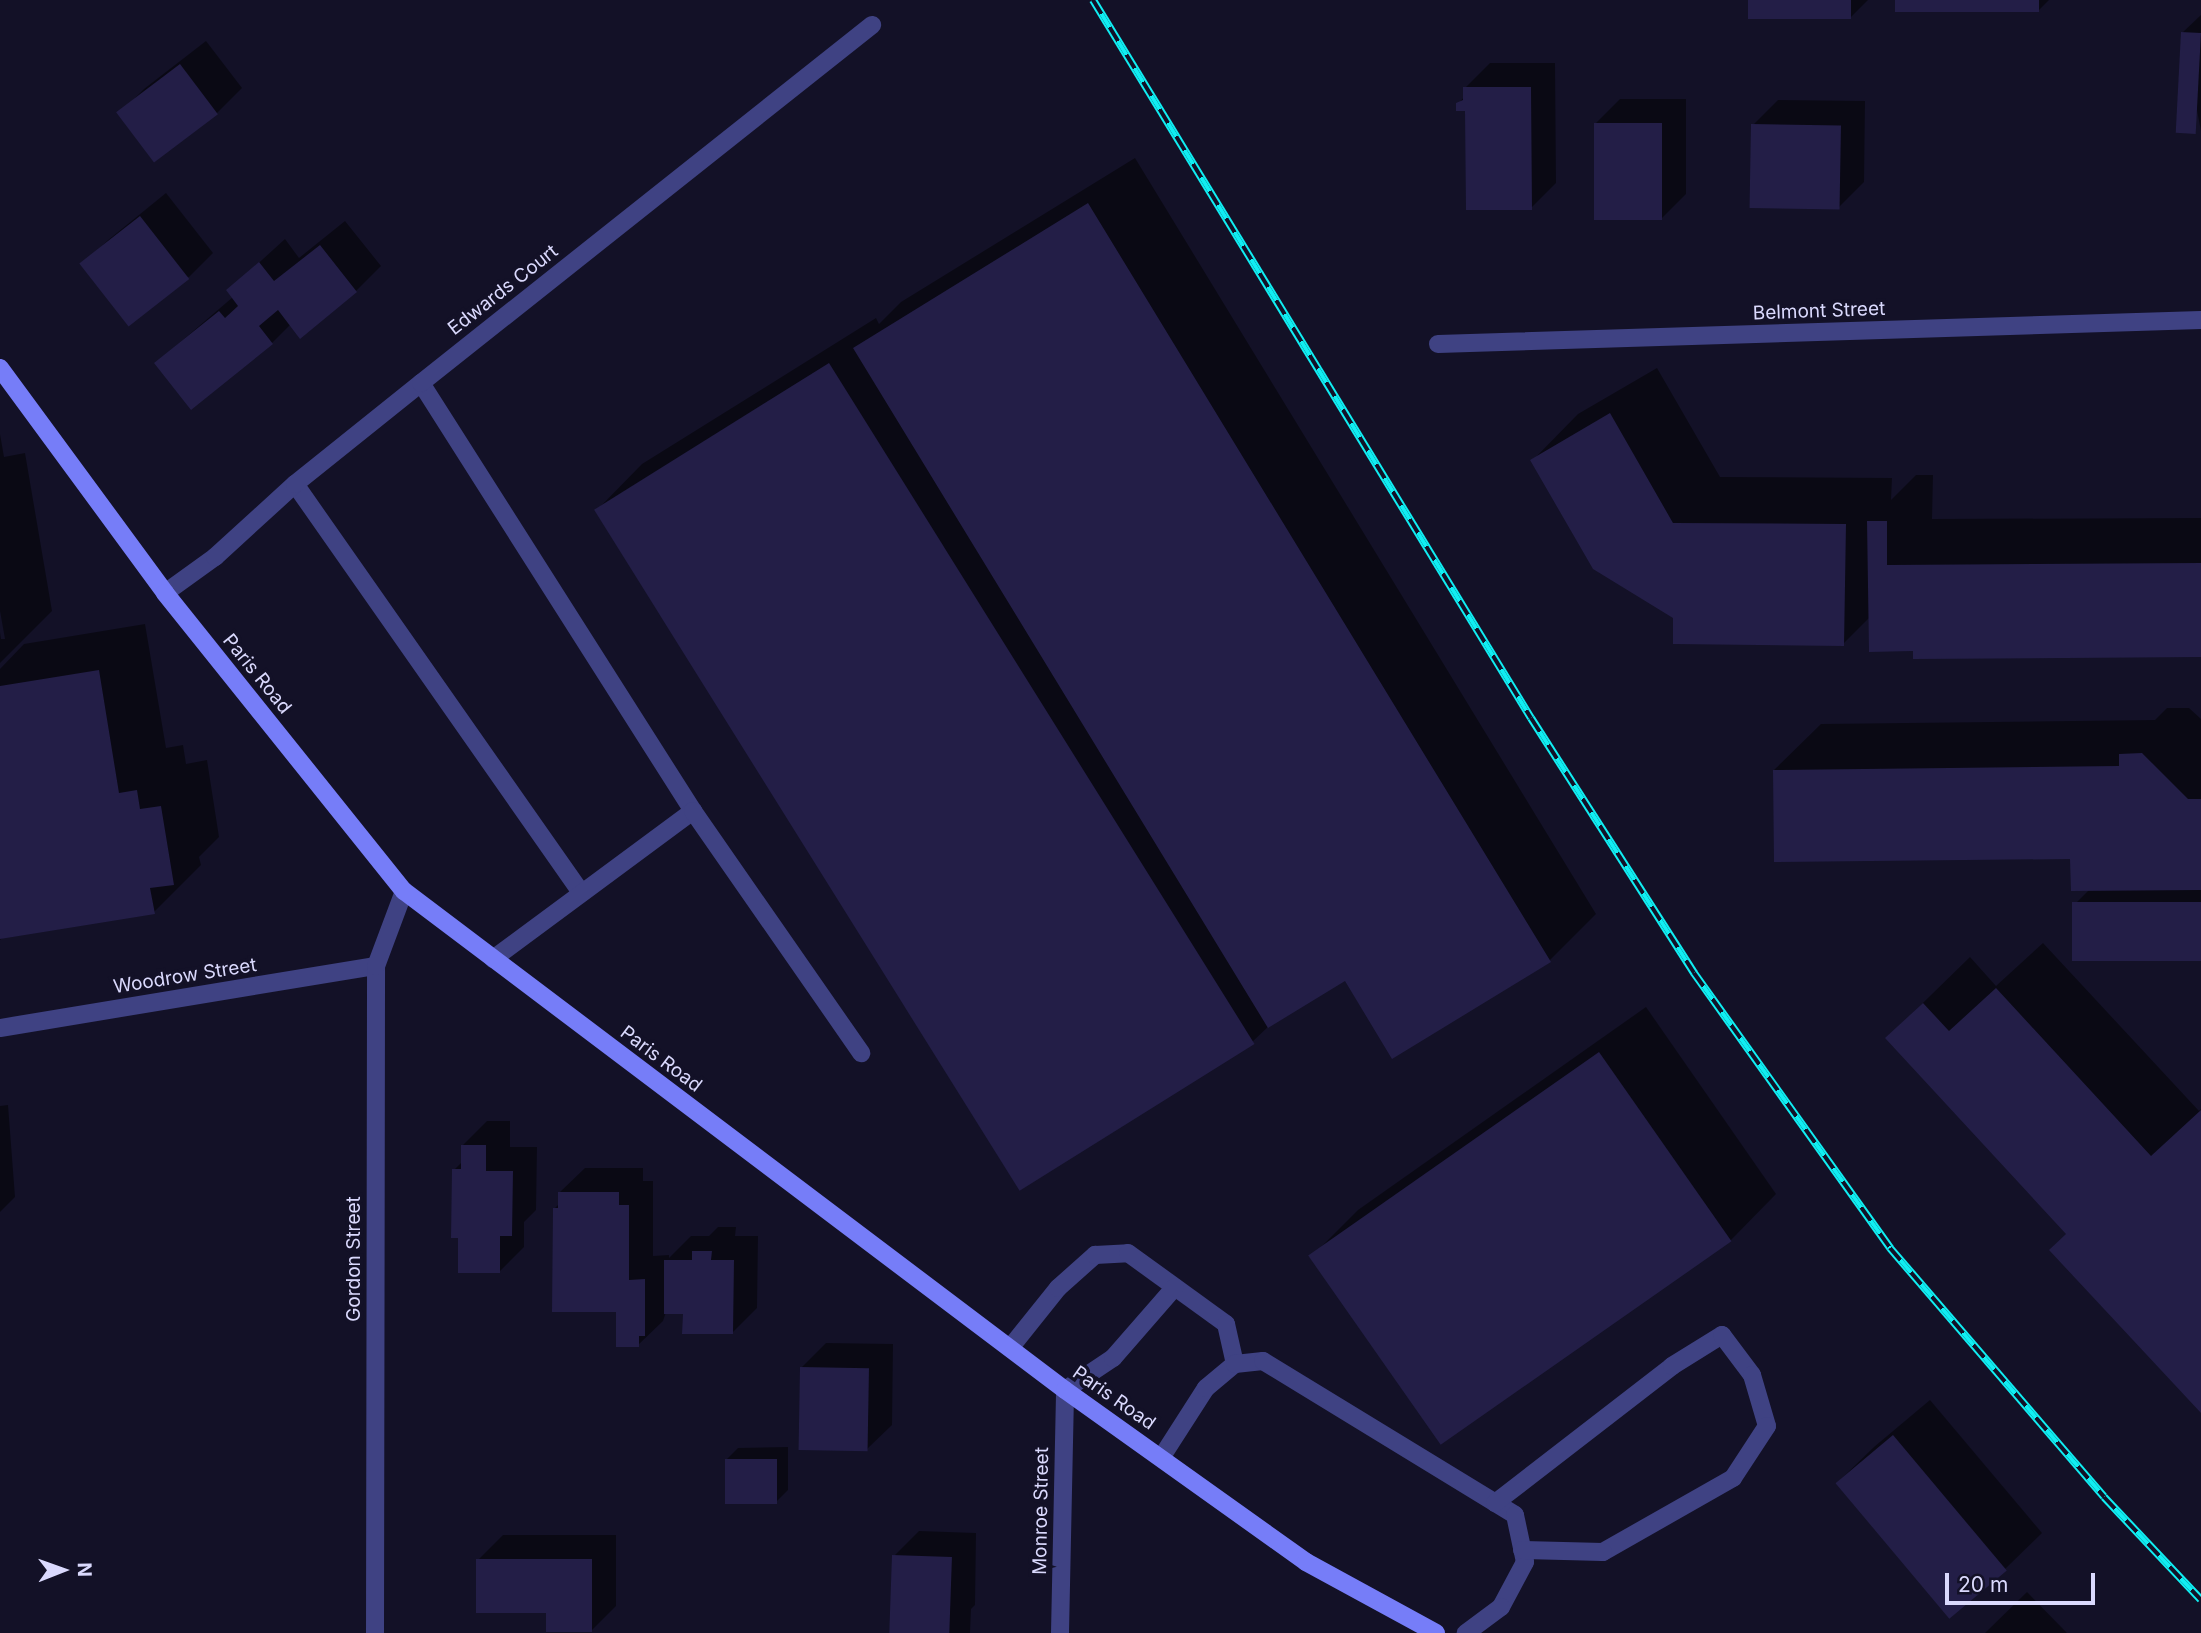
<!DOCTYPE html>
<html>
<head>
<meta charset="utf-8">
<style>
	body { margin:0 }
	#map { position:relative; width:2201px; height:1633px; overflow:hidden; background:#131127; font-family:Inter,sans-serif }
	div>[style] { position:absolute }
	.shadow>* { inset:0; background:#0007 }
	.building>* { inset:0; background:#231e47; transform-origin:0 0 }
	.lane>* { height:18px; margin:-9px; padding:0 9px; transform-origin:9px; border-radius:9px; background:#3f4283 }
	.street>* { height:18px; margin:-9px; padding:0 9px; transform-origin:9px; border-radius:9px; background:#3f4283 }
	.secondary>* { height:18px; margin:-9px; padding:0 9px; transform-origin:9px; border-radius:9px; background:#767df8 }
	.rail>* { height:8px; margin-top:-4px; transform-origin:0; background:repeating-linear-gradient(90deg,#131127 0 16px,#10eef2 0 32px); box-sizing:border-box; border-block:2px solid #10eef2 }
	span { translate:-50% -50%; white-space:nowrap; text-align:center; line-height:1.15; -webkit-text-stroke:7px #131127; paint-order:stroke }
	.street-label { font-size:19px; color:#dad9fd }
	.north { position:absolute; left:28px; top:1535px; width:70px; height:70px; -webkit-text-stroke:5px #131127; paint-order:stroke; rotate:89deg; font-size:19px; font-weight:700; line-height:28px; text-align:center; color:#dad9fd }
	.north::after { content:''; display:block; margin:auto; width:24px; height:32px; background:#dad9fd; clip-path:polygon(50% 0,100% 100%,50% 72%,0 100%) }
	.scale { position:absolute; left:1945px; top:1573px; width:150px; height:32px; box-sizing:border-box; border:4px solid #dad9fd; border-top:0; padding-left:9px; font-size:21px; line-height:24px; white-space:nowrap; color:#dad9fd; -webkit-text-stroke:5px #131127; paint-order:stroke }
</style>
</head>
<body>
<div id="map">
	<div class="shadow">
		<i style="clip-path:polygon(1750px 0,1868px 0,1850px 18px)"></i>
		<i style="clip-path:polygon(1897px 0,2049px 0,2039px 10px)"></i>
		<i style="clip-path:polygon(2201px 15px,2201px 131px,2182px 33px)"></i>
		<i style="clip-path:polygon(206px 41px,242px 88px,217px 113px,155px 161px,119px 114px,144px 89px)"></i>
		<i style="clip-path:polygon(1490px 63px,1555px 63px,1556px 183px,1531px 208px,1467px 110px,1458px 104px,1465px 96px,1465px 88px)"></i>
		<i style="clip-path:polygon(1620px 99px,1686px 99px,1686px 194px,1661px 219px,1596px 123px)"></i>
		<i style="clip-path:polygon(1778px 100px,1865px 101px,1864px 182px,1839px 207px,1753px 125px)"></i>
		<i style="clip-path:polygon(1135px 158px,1596px 914px,1550px 960px,1345px 978px,1271px 1024px,1250px 1044px,596px 511px,642px 464px,876px 318px,879px 324px,901px 302px)"></i>
		<i style="clip-path:polygon(166px 193px,213px 253px,189px 277px,83px 265px,107px 241px)"></i>
		<i style="clip-path:polygon(345px 221px,381px 266px,356px 291px,300px 336px,291px 324px,272px 343px,156px 363px,233px 297px,228px 291px,285px 239px,299px 258px)"></i>
		<i style="clip-path:polygon(1657px 368px,1720px 477px,1892px 478px,1891px 500px,1916px 475px,1933px 475px,1932px 519px,2201px 518px,2201px 655px,1915px 650px,1870px 617px,1843px 644px,1675px 618px,1532px 461px,1578px 414px)"></i>
		<i style="clip-path:polygon(0 434px,4px 457px,25px 453px,52px 611px,0 663px,0 632px,1px 639px,5px 639px,0 611px)"></i>
		<i style="clip-path:polygon(145px 624px,166px 748px,183px 745px,186px 764px,207px 760px,219px 837px,199px 857px,201px 865px,154px 912px,3px 937px,0 940px,0 669px,24px 644px)"></i>
		<i style="clip-path:polygon(2167px 708px,2189px 708px,2201px 719px,2201px 959px,2073px 906px,2090px 889px,2072px 858px,1774px 770px,1821px 724px,2155px 720px)"></i>
		<i style="clip-path:polygon(2043px 943px,2199px 1111px,2201px 1109px,2201px 1411px,2068px 1233px,1887px 1038px,1970px 957px,1996px 986px)"></i>
		<i style="clip-path:polygon(1646px 1007px,1776px 1194px,1730px 1241px,1312px 1256px,1358px 1210px)"></i>
		<i style="clip-path:polygon(8px 1105px,15px 1197px,0 1212px,0 1106px)"></i>
		<i style="clip-path:polygon(487px 1121px,510px 1121px,510px 1147px,537px 1147px,536px 1210px,524px 1222px,524px 1247px,499px 1272px,460px 1236px,454px 1170px,463px 1161px,462px 1146px)"></i>
		<i style="clip-path:polygon(585px 1168px,643px 1168px,643px 1181px,653px 1181px,653px 1256px,669px 1255px,669px 1258px,691px 1236px,709px 1236px,718px 1227px,736px 1227px,735px 1236px,758px 1236px,757px 1308px,732px 1333px,685px 1313px,666px 1312px,663px 1321px,638px 1345px,554px 1209px,560px 1203px,560px 1192px)"></i>
		<i style="clip-path:polygon(826px 1343px,893px 1344px,892px 1425px,867px 1449px,801px 1368px)"></i>
		<i style="clip-path:polygon(1930px 1400px,2042px 1533px,2005px 1569px,1837px 1483px,1874px 1447px)"></i>
		<i style="clip-path:polygon(788px 1447px,788px 1490px,776px 1502px,726px 1460px,738px 1448px)"></i>
		<i style="clip-path:polygon(919px 1531px,976px 1533px,975px 1605px,971px 1609px,970px 1633px,892px 1633px,894px 1556px)"></i>
		<i style="clip-path:polygon(503px 1535px,616px 1535px,616px 1606px,591px 1631px,548px 1611px,478px 1560px)"></i>
		<i style="clip-path:polygon(2027px 1592px,2067px 1633px,1985px 1633px)"></i>
	</div>
	<div class="building">
		<i style="left:1748px;top:0;width:103px;height:19px"></i>
		<i style="left:1895px;top:0;width:144px;height:12px"></i>
		<i style="left:2181px;top:32px;width:20px;height:101px;rotate:3deg"></i>
		<i style="left:180px;top:64px;width:63px;height:80px;rotate:53deg"></i>
		<i style="clip-path:polygon(1463px 87px,1531px 87px,1532px 210px,1466px 210px,1465px 111px,1456px 111px,1456px 103px,1463px 100px)"></i>
		<i style="left:1594px;top:123px;width:68px;height:97px"></i>
		<i style="left:1751px;top:124px;width:90px;height:84px;rotate:1deg"></i>
		<i style="clip-path:polygon(1088px 203px,1551px 962px,1392px 1059px,1345px 981px,1268px 1028px,853px 348px)"></i>
		<i style="left:140px;top:216px;width:80px;height:77px;rotate:52deg"></i>
		<i style="clip-path:polygon(320px 245px,357px 292px,300px 339px,278px 310px,259px 326px,273px 344px,191px 410px,154px 363px,219px 311px,225px 318px,238px 306px,226px 290px,259px 262px,274px 281px)"></i>
		<i style="left:829px;top:363px;width:803px;height:277px;rotate:58deg"></i>
		<i style="clip-path:polygon(1610px 413px,1673px 523px,1846px 524px,1844px 646px,1673px 644px,1673px 618px,1593px 569px,1530px 460px)"></i>
		<i style="clip-path:polygon(1867px 521px,1887px 521px,1887px 565px,2201px 563px,2201px 657px,1913px 659px,1913px 651px,1869px 652px)"></i>
		<i style="clip-path:polygon(99px 670px,119px 793px,137px 790px,140px 809px,161px 806px,174px 885px,150px 888px,155px 914px,0 939px,0 686px)"></i>
		<i style="clip-path:polygon(2142px 753px,2188px 799px,2201px 799px,2201px 890px,2071px 891px,2070px 859px,1774px 862px,1773px 770px,2119px 766px,2119px 754px)"></i>
		<i style="left:2201px;top:902px;width:59px;height:129px;rotate:90deg"></i>
		<i style="clip-path:polygon(1996px 988px,2151px 1156px,2201px 1110px,2201px 1413px,2049px 1250px,2066px 1234px,1885px 1038px,1923px 1003px,1949px 1031px)"></i>
		<i style="left:1599px;top:1052px;width:231px;height:355px;rotate:55deg"></i>
		<i style="clip-path:polygon(461px 1145px,486px 1145px,486px 1171px,513px 1171px,512px 1236px,500px 1236px,500px 1273px,458px 1273px,458px 1238px,451px 1238px,452px 1169px,461px 1169px)"></i>
		<i style="clip-path:polygon(558px 1192px,619px 1192px,619px 1205px,629px 1205px,629px 1280px,645px 1279px,645px 1336px,639px 1336px,639px 1347px,616px 1347px,616px 1312px,552px 1312px,553px 1208px,558px 1208px)"></i>
		<i style="clip-path:polygon(692px 1251px,712px 1251px,711px 1260px,734px 1260px,733px 1334px,682px 1334px,683px 1314px,664px 1314px,664px 1260px,692px 1260px)"></i>
		<i style="left:800px;top:1367px;width:69px;height:83px;rotate:1deg"></i>
		<i style="left:1893px;top:1435px;width:177px;height:75px;rotate:50deg"></i>
		<i style="left:725px;top:1459px;width:52px;height:45px"></i>
		<i style="left:892px;top:1555px;width:60px;height:78px;rotate:2deg"></i>
		<i style="clip-path:polygon(476px 1559px,592px 1559px,592px 1632px,546px 1632px,546px 1613px,476px 1613px)"></i>
	</div>
	<div class="lane">
		<i style="left:421px;top:383px;width:507px;rotate:57.56deg"></i>
		<i style="left:295px;top:484px;width:499px;rotate:55deg"></i>
		<i style="left:493px;top:959px;width:249px;rotate:-36.5deg"></i>
		<i style="left:693px;top:811px;width:295px;rotate:55.2deg"></i>
		<i style="left:1010px;top:1348px;width:77px;rotate:-51.3deg"></i>
		<i style="left:1058px;top:1288px;width:50px;rotate:-41.7deg"></i>
		<i style="left:1095px;top:1255px;width:33px;rotate:-3deg"></i>
		<i style="left:1128px;top:1253px;width:121px;rotate:35.9deg"></i>
		<i style="left:1226px;top:1324px;width:41px;rotate:77.3deg"></i>
		<i style="left:1065px;top:1390px;width:58px;rotate:-33.7deg"></i>
		<i style="left:1113px;top:1358px;width:94px;rotate:-48.9deg"></i>
		<i style="left:1161px;top:1458px;width:83px;rotate:-57.3deg"></i>
		<i style="left:1206px;top:1388px;width:38px;rotate:-40deg"></i>
		<i style="left:1235px;top:1364px;width:28px;rotate:-6deg"></i>
		<i style="left:1263px;top:1361px;width:295px;rotate:31.4deg"></i>
		<i style="left:1515px;top:1515px;width:48px;rotate:78deg"></i>
		<i style="left:1525px;top:1562px;width:51px;rotate:118.1deg"></i>
		<i style="left:1501px;top:1607px;width:44px;rotate:143.4deg"></i>
		<i style="left:1495px;top:1503px;width:224px;rotate:-37.7deg"></i>
		<i style="left:1672px;top:1366px;width:59px;rotate:-31.8deg"></i>
		<i style="left:1722px;top:1335px;width:50px;rotate:53.1deg"></i>
		<i style="left:1752px;top:1375px;width:53px;rotate:73.6deg"></i>
		<i style="left:1767px;top:1426px;width:62px;rotate:123.2deg"></i>
		<i style="left:1733px;top:1478px;width:150px;rotate:150.4deg"></i>
		<i style="left:1603px;top:1552px;width:81px;rotate:-178.6deg"></i>
	</div>
	<div class="street">
		<i style="left:1438px;top:344px;width:763px;rotate:-1.8deg"></i>
		<i style="left:165px;top:593px;width:62px;rotate:-35.8deg"></i>
		<i style="left:215px;top:557px;width:108px;rotate:-42.4deg"></i>
		<i style="left:295px;top:484px;width:161px;rotate:-38.7deg"></i>
		<i style="left:421px;top:383px;width:576px;rotate:-38.44deg"></i>
		<i style="left:0;top:1028px;width:381px;rotate:-9.4deg"></i>
		<i style="left:375px;top:1633px;width:667px;rotate:-89.91deg"></i>
		<i style="left:376px;top:966px;width:80px;rotate:-69.5deg"></i>
		<i style="left:1060px;top:1633px;width:243px;rotate:-88.8deg"></i>
	</div>
	<div class="secondary">
		<i style="left:0;top:368px;width:279px;rotate:53.7deg"></i>
		<i style="left:165px;top:593px;width:382px;rotate:51.3deg"></i>
		<i style="left:404px;top:891px;width:828px;rotate:37.05deg"></i>
		<i style="left:1065px;top:1390px;width:296px;rotate:35.5deg"></i>
		<i style="left:1306px;top:1562px;width:148px;rotate:28.6deg"></i>
	</div>
	<div class="rail">
		<i style="left:1093px;top:0;width:841px;rotate:58.62deg"></i>
		<i style="left:1531px;top:718px;width:303px;rotate:57.4deg"></i>
		<i style="left:1694px;top:973px;width:338px;rotate:54.5deg"></i>
		<i style="left:1890px;top:1248px;width:328px;rotate:49.3deg"></i>
		<i style="left:2104px;top:1497px;width:141px;rotate:46.7deg"></i>
	</div>
	<div class="street-label">
		<span style="left:503px;top:290px;rotate:-38deg">Edwards Court</span>
		<span style="left:1819px;top:311px;rotate:-2deg">Belmont Street</span>
		<span style="left:257px;top:674px;rotate:51deg">Paris Road</span>
		<span style="left:185px;top:976px;rotate:-9deg">Woodrow Street</span>
		<span style="left:661px;top:1059px;rotate:37deg">Paris Road</span>
		<span style="left:354px;top:1259px;rotate:-90deg">Gordon Street</span>
		<span style="left:1114px;top:1398px;rotate:35deg">Paris Road</span>
		<span style="left:1041px;top:1511px;rotate:-89deg">Monroe Street</span>
	</div>
	<div class="north">N</div>
	<div class="scale">20 m</div>
</div>
</body>
</html>
